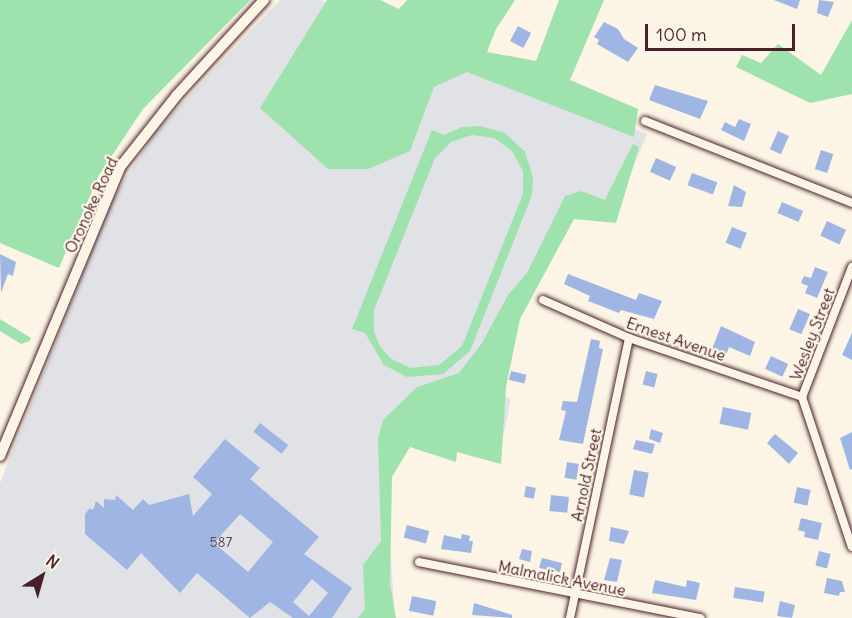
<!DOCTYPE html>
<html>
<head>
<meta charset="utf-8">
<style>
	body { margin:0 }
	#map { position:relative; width:852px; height:618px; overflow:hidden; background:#fcf5e5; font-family:Delius,sans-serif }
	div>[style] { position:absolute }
	.built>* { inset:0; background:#e0e2e5 }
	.green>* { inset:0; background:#9ee2ae }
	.building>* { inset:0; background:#9fb6e4; transform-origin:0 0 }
	.roads { filter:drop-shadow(0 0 2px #4a1f2b) drop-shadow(0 0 2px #4a1f2b) }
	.street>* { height:8px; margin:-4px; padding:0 4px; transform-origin:4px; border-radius:4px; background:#fcf5e5 }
	.secondary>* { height:10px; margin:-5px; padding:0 5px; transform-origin:5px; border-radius:5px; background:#fcf5e5 }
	span { translate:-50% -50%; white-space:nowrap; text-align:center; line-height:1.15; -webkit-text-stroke:4.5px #fcf5e5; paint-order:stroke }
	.number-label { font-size:14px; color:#5f4559 }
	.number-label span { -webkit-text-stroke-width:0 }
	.street-label { font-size:16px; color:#4a1f2b }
	.north { position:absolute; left:12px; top:546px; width:60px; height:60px; -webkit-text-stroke:4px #fcf5e5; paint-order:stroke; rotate:37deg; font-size:16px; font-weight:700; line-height:24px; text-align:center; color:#4a1f2b }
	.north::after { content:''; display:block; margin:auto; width:21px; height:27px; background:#4a1f2b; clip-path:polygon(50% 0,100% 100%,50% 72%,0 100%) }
	.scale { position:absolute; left:645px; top:24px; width:150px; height:27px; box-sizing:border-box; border:3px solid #4a1f2b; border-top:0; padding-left:8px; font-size:18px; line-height:21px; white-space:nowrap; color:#4a1f2b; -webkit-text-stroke:4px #fcf5e5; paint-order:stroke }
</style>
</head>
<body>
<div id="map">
	<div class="built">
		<i style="clip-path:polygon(280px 0,320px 0,647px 134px,612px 219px,569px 201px,518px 304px,500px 394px,511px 399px,499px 456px,382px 432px,395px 618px,0 618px,0 483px,112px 200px,156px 131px)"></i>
	</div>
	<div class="green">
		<i style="clip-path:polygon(0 0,250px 0,143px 109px,99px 175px,59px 268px,0 243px)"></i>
		<i style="clip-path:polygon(327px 0,380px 0,399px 9px,407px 0,515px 0,496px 29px,487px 52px,536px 61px,559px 0,604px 0,570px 80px,638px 109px,634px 137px,467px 72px,434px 87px,410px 151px,368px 169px,328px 169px,260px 108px)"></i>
		<i style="clip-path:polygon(852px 20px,852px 94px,810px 103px,736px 67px,742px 55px,761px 63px,778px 44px,821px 75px)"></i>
		<i style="clip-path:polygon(evenodd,480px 126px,505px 133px,525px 152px,533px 177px,532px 195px,470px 351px,443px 374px,407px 377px,384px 365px,365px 333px,352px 329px,432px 130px,444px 135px,462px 127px,480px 126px,472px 135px,494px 138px,512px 151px,523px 171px,523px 194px,462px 346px,439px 365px,410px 368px,390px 358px,380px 346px,374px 332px,374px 310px,435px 158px,451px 142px,472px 135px)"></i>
		<i style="clip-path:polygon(633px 144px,639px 147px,616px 223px,574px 219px,520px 319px,506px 387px,501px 464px,457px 452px,456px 462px,410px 447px,392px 477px,390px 584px,396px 618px,358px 618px,365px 609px,363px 565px,381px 541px,378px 439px,383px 420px,417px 387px,459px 373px,482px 343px,508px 295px,527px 273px,565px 196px,581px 191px,605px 200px)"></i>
		<i style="clip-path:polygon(0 319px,31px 338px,30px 341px,21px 344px,0 331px)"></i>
	</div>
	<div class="building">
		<i style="clip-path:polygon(774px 0,800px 0,797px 9px)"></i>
		<i style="clip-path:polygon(819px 0,834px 2px,828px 17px,817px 13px)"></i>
		<i style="clip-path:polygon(604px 22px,618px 29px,624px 39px,638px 48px,628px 62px,597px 44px,599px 40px,594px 37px)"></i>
		<i style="left:518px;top:26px;width:15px;height:17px;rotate:28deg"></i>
		<i style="clip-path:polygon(655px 85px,708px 101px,700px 119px,649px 100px)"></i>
		<i style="clip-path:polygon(739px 119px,751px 124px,744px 141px,721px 130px,725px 122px,735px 127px)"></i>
		<i style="left:778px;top:131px;width:12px;height:20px;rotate:24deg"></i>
		<i style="left:821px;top:150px;width:13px;height:20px;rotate:18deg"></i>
		<i style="left:656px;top:158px;width:22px;height:15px;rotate:24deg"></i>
		<i style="left:692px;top:173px;width:27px;height:13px;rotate:20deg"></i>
		<i style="clip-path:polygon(734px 185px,746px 192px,742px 207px,728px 206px)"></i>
		<i style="left:782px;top:202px;width:23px;height:12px;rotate:23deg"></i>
		<i style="left:827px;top:221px;width:21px;height:16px;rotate:25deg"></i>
		<i style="left:732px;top:227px;width:16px;height:17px;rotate:22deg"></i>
		<i style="clip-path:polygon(0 254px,16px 262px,13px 276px,8px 274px,1px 293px)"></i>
		<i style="clip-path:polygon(815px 267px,828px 272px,817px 298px,805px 293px,808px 286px,801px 283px,804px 276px,811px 278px)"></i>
		<i style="clip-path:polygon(568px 274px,636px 300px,639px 293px,662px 301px,654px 319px,621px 310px,619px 313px,588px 301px,590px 296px,564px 284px)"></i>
		<i style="left:798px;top:309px;width:13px;height:22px;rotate:23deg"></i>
		<i style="clip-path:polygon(721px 326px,755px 342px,750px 356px,729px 347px,726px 355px,712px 349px)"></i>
		<i style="clip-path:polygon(852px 333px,852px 360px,842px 355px)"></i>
		<i style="clip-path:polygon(591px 339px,600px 341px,599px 348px,603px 349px,583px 444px,559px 440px,566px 411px,561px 410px,563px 401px,577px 402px)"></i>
		<i style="left:771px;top:356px;width:19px;height:14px;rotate:25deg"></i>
		<i style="left:511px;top:371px;width:16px;height:9px;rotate:14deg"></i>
		<i style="left:646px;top:371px;width:12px;height:14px;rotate:14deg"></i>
		<i style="left:723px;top:407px;width:29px;height:17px;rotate:12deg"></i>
		<i style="left:260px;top:423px;width:36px;height:11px;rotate:38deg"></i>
		<i style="clip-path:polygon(651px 429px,663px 433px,660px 443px,649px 439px)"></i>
		<i style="clip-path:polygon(852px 432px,852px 469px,850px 470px,840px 438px)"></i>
		<i style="clip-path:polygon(775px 434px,798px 453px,789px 464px,767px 443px)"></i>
		<i style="clip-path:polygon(evenodd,225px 439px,260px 468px,250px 479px,319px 537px,304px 554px,352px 588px,332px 618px,293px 618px,270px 602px,250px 618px,197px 573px,180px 593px,141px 553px,127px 570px,85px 534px,85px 514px,90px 508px,93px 510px,96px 501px,104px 508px,104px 499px,115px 500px,116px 495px,133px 510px,143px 499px,149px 505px,189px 494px,193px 516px,212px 494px,193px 477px,225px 439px,240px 514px,273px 542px,248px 572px,214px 543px,240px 514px,225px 439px,312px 579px,328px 593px,309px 616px,293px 602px,312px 579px)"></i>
		<i style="clip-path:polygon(636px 440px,655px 444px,652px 454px,633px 449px)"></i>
		<i style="left:567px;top:462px;width:12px;height:16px;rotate:9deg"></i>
		<i style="left:634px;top:470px;width:15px;height:25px;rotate:11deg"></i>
		<i style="left:526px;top:486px;width:10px;height:11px;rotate:11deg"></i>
		<i style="left:797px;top:487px;width:14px;height:16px;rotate:12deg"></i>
		<i style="left:551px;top:495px;width:18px;height:16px;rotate:6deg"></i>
		<i style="clip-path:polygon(801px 518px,822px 523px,818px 540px,804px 537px,805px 532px,798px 530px)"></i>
		<i style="left:407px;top:525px;width:23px;height:13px;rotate:15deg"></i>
		<i style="clip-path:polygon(611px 527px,629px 531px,624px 544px,609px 541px)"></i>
		<i style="clip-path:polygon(462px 534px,470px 536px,469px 541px,473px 541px,471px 553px,441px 549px,444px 535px,461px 539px)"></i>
		<i style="clip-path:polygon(522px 549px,532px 551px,530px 562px,519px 559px)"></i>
		<i style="left:819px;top:551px;width:12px;height:15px;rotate:14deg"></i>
		<i style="clip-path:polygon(542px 558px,562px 563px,560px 572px,539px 568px)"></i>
		<i style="clip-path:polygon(610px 558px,622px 560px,617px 582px,604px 580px)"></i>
		<i style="clip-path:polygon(827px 578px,842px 581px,845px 592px,840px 592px,839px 596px,824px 593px)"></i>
		<i style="clip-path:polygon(655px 580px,686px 587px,687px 580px,700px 583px,696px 600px,652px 593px)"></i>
		<i style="left:735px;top:587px;width:30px;height:11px;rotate:9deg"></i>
		<i style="left:412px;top:596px;width:25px;height:15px;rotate:12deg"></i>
		<i style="clip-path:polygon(780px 601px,795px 605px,792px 618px,777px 616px)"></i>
		<i style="clip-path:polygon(474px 603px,512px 615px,512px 618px,472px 615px)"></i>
	</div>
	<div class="roads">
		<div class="street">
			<i style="left:645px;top:121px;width:223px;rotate:21.6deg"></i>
			<i style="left:852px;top:267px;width:139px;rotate:111deg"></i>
			<i style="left:802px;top:397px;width:158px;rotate:71.6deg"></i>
			<i style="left:543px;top:300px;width:94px;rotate:23.8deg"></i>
			<i style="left:629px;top:338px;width:183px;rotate:18.8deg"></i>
			<i style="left:419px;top:562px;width:287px;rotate:11.3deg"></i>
			<i style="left:570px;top:618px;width:286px;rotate:-78.1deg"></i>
		</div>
		<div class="secondary">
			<i style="left:0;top:456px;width:314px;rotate:-67.4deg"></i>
			<i style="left:121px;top:166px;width:90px;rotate:-51.7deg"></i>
			<i style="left:177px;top:95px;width:129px;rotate:-47.5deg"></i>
		</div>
	</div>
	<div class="number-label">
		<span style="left:221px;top:542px">587</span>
	</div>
	<div class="street-label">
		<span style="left:91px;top:205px;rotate:-65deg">Oronoke Road</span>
		<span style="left:812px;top:334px;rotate:-69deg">Wesley Street</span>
		<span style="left:676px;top:339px;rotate:19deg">Ernest Avenue</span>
		<span style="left:586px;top:475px;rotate:-78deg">Arnold Street</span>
		<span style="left:562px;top:578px;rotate:11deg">Malmalick Avenue</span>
	</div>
	<div class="north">N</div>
	<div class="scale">100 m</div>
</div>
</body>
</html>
